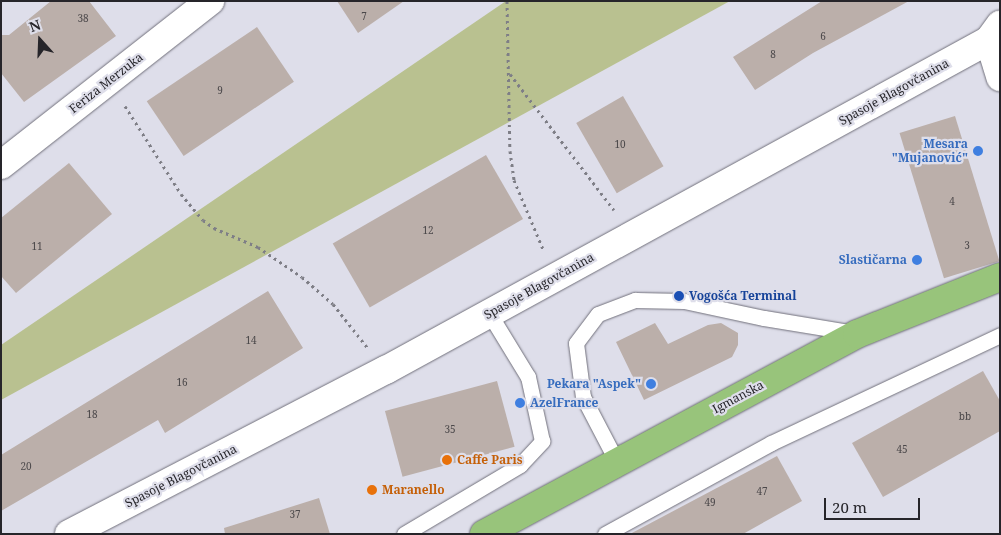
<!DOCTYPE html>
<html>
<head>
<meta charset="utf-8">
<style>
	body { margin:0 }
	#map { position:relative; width:1001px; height:535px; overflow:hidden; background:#dedeea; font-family:"Noto Serif",serif }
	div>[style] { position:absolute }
	.green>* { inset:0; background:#b9c190 }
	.building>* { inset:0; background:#bbafaa; transform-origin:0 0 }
	.path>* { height:3px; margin-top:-1.5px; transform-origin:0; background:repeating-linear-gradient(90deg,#7e7e86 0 2.5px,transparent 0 6.5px) }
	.roads { filter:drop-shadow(0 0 1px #71707b) drop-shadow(0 0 1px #71707b) }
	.lane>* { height:15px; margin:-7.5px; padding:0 7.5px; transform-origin:7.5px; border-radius:7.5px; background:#fff }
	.street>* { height:28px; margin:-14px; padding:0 14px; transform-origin:14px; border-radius:14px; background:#fff }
	.primary>* { height:28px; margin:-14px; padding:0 14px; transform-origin:14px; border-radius:14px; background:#98c47b }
	.dots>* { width:14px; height:14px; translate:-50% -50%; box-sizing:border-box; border:2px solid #dedeea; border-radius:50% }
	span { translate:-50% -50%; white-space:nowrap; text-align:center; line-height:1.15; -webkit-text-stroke:4.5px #dedeea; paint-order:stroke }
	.number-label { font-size:10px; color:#4b484a }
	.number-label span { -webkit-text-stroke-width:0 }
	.street-label { font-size:12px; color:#26252a }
	.shop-label { font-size:12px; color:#366cbe; font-weight:700 }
	.right { translate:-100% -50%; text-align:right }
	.left { translate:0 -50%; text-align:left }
	.transit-label { font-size:12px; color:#164399; font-weight:700 }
	.food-label { font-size:12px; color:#c56008; font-weight:700 }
	.frame { position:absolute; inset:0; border:2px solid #26252a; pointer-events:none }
	.north { position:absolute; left:15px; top:15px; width:50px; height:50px; -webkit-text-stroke:4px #dedeea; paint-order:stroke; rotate:340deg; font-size:14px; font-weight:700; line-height:20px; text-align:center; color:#26252a }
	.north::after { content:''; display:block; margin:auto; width:18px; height:22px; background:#26252a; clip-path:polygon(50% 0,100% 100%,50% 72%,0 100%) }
	.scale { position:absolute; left:824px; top:498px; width:96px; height:22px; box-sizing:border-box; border:2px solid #26252a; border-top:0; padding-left:6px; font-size:15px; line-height:18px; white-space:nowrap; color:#26252a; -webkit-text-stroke:4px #dedeea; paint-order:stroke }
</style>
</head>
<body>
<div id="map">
	<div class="green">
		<i style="clip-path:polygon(506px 1px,730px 1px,1px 400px,1px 345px)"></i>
	</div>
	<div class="building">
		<i style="clip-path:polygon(51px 1px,89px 1px,116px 36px,24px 102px,1px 73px,1px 35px,9px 35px)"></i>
		<i style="clip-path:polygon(337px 1px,404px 1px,358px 33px)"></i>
		<i style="clip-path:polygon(822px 1px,909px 1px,813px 53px,755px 90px,733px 57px)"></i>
		<i style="left:257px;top:27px;width:66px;height:133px;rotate:56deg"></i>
		<i style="left:623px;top:96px;width:81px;height:54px;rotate:60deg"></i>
		<i style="left:955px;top:116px;width:152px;height:58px;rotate:73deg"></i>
		<i style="left:486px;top:155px;width:74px;height:177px;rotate:60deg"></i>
		<i style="clip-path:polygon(69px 163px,112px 214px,16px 293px,1px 276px,1px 218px)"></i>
		<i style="clip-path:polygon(268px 291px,303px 348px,165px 433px,158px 420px,1px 511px,1px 455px)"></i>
		<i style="clip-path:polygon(655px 323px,668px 344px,708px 325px,721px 323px,738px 333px,738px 345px,732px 357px,644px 400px,616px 342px)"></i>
		<i style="clip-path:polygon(983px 371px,1000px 401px,1000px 431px,883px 497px,852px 443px)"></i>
		<i style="left:497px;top:381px;width:68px;height:116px;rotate:75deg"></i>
		<i style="clip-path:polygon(777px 456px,802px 501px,743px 534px,630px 534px)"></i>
		<i style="clip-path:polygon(319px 498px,330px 534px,225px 534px,224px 528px)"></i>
	</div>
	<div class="path">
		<i style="left:507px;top:1px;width:150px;rotate:88.9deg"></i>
		<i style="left:510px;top:151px;width:29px;rotate:82deg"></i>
		<i style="left:514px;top:180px;width:75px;rotate:67.2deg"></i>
		<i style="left:510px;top:74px;width:171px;rotate:52.6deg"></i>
		<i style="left:125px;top:106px;width:104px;rotate:57.5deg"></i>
		<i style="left:181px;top:194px;width:34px;rotate:50deg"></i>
		<i style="left:203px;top:220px;width:14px;rotate:36deg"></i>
		<i style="left:214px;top:228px;width:48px;rotate:23.4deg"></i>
		<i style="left:258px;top:247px;width:53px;rotate:34.3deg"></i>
		<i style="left:302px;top:277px;width:41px;rotate:41.1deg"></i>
		<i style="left:333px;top:304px;width:55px;rotate:51.7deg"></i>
	</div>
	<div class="roads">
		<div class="lane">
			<i style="left:617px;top:462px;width:73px;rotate:-117.6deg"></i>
			<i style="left:583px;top:397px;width:54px;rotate:-97.4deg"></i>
			<i style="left:576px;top:343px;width:36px;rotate:-53deg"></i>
			<i style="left:598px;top:314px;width:40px;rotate:-21deg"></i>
			<i style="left:635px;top:300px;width:49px;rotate:1.2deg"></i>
			<i style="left:684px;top:301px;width:82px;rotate:12deg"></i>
			<i style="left:764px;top:318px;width:93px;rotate:9.3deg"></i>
			<i style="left:404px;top:534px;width:135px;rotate:-30.7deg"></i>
			<i style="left:520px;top:465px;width:33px;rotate:-47deg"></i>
			<i style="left:542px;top:441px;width:66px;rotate:-102.3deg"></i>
			<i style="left:528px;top:377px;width:75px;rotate:-121.4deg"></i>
			<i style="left:605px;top:534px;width:189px;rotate:-28.7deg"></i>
			<i style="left:771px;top:443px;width:253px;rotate:-25.2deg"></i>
		</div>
		<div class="street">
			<i style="left:989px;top:40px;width:39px;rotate:73deg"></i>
			<i style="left:1px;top:165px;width:266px;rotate:-38.1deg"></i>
			<i style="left:69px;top:534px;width:357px;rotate:-27.4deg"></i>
			<i style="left:386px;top:370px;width:687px;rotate:-28.69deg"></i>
			<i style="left:989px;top:40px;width:19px;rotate:-54deg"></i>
		</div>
		<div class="primary">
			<i style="left:484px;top:534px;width:423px;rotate:-28.2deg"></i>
			<i style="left:857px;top:334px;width:154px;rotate:-21.7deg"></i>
		</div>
	</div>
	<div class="dots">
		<i style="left:978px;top:151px;background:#3f7fe0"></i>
		<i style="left:917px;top:260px;background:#3f7fe0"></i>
		<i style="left:679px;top:296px;background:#1a4fb4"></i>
		<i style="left:651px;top:384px;background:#3f7fe0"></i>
		<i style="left:520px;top:403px;background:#3f7fe0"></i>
		<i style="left:447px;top:460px;background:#e8710a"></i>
		<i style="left:372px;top:490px;background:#e8710a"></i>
	</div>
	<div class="number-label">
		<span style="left:364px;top:17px">7</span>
		<span style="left:83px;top:19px">38</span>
		<span style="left:823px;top:37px">6</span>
		<span style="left:773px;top:55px">8</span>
		<span style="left:220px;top:91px">9</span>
		<span style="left:620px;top:145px">10</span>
		<span style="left:952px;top:202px">4</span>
		<span style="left:428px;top:231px">12</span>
		<span style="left:967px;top:246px">3</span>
		<span style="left:37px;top:247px">11</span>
		<span style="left:251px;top:341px">14</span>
		<span style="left:182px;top:383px">16</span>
		<span style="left:92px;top:415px">18</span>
		<span style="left:965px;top:417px">bb</span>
		<span style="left:450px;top:430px">35</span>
		<span style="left:902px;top:450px">45</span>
		<span style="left:26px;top:467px">20</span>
		<span style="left:762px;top:492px">47</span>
		<span style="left:710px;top:503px">49</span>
		<span style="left:295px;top:515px">37</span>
	</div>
	<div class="street-label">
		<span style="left:106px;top:83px;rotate:-38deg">Feriza Merzuka</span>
		<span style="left:894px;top:92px;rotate:-29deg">Spasoje Blagovčanina</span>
		<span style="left:539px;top:286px;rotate:-29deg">Spasoje Blagovčanina</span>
		<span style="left:738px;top:397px;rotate:-28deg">Igmanska</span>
		<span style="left:181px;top:476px;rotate:-27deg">Spasoje Blagovčanina</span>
	</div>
	<div class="shop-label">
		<span class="right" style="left:968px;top:151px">Mesara<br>"Mujanović"</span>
		<span class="right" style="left:907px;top:260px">Slastičarna</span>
		<span class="right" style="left:641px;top:384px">Pekara "Aspek"</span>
		<span class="left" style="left:530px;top:403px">AzelFrance</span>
	</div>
	<div class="transit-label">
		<span class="left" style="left:689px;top:296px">Vogošća Terminal</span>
	</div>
	<div class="food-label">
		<span class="left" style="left:457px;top:460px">Caffe Paris</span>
		<span class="left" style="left:382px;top:490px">Maranello</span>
	</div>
	<div class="frame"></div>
	<div class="north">N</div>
	<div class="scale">20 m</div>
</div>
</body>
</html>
